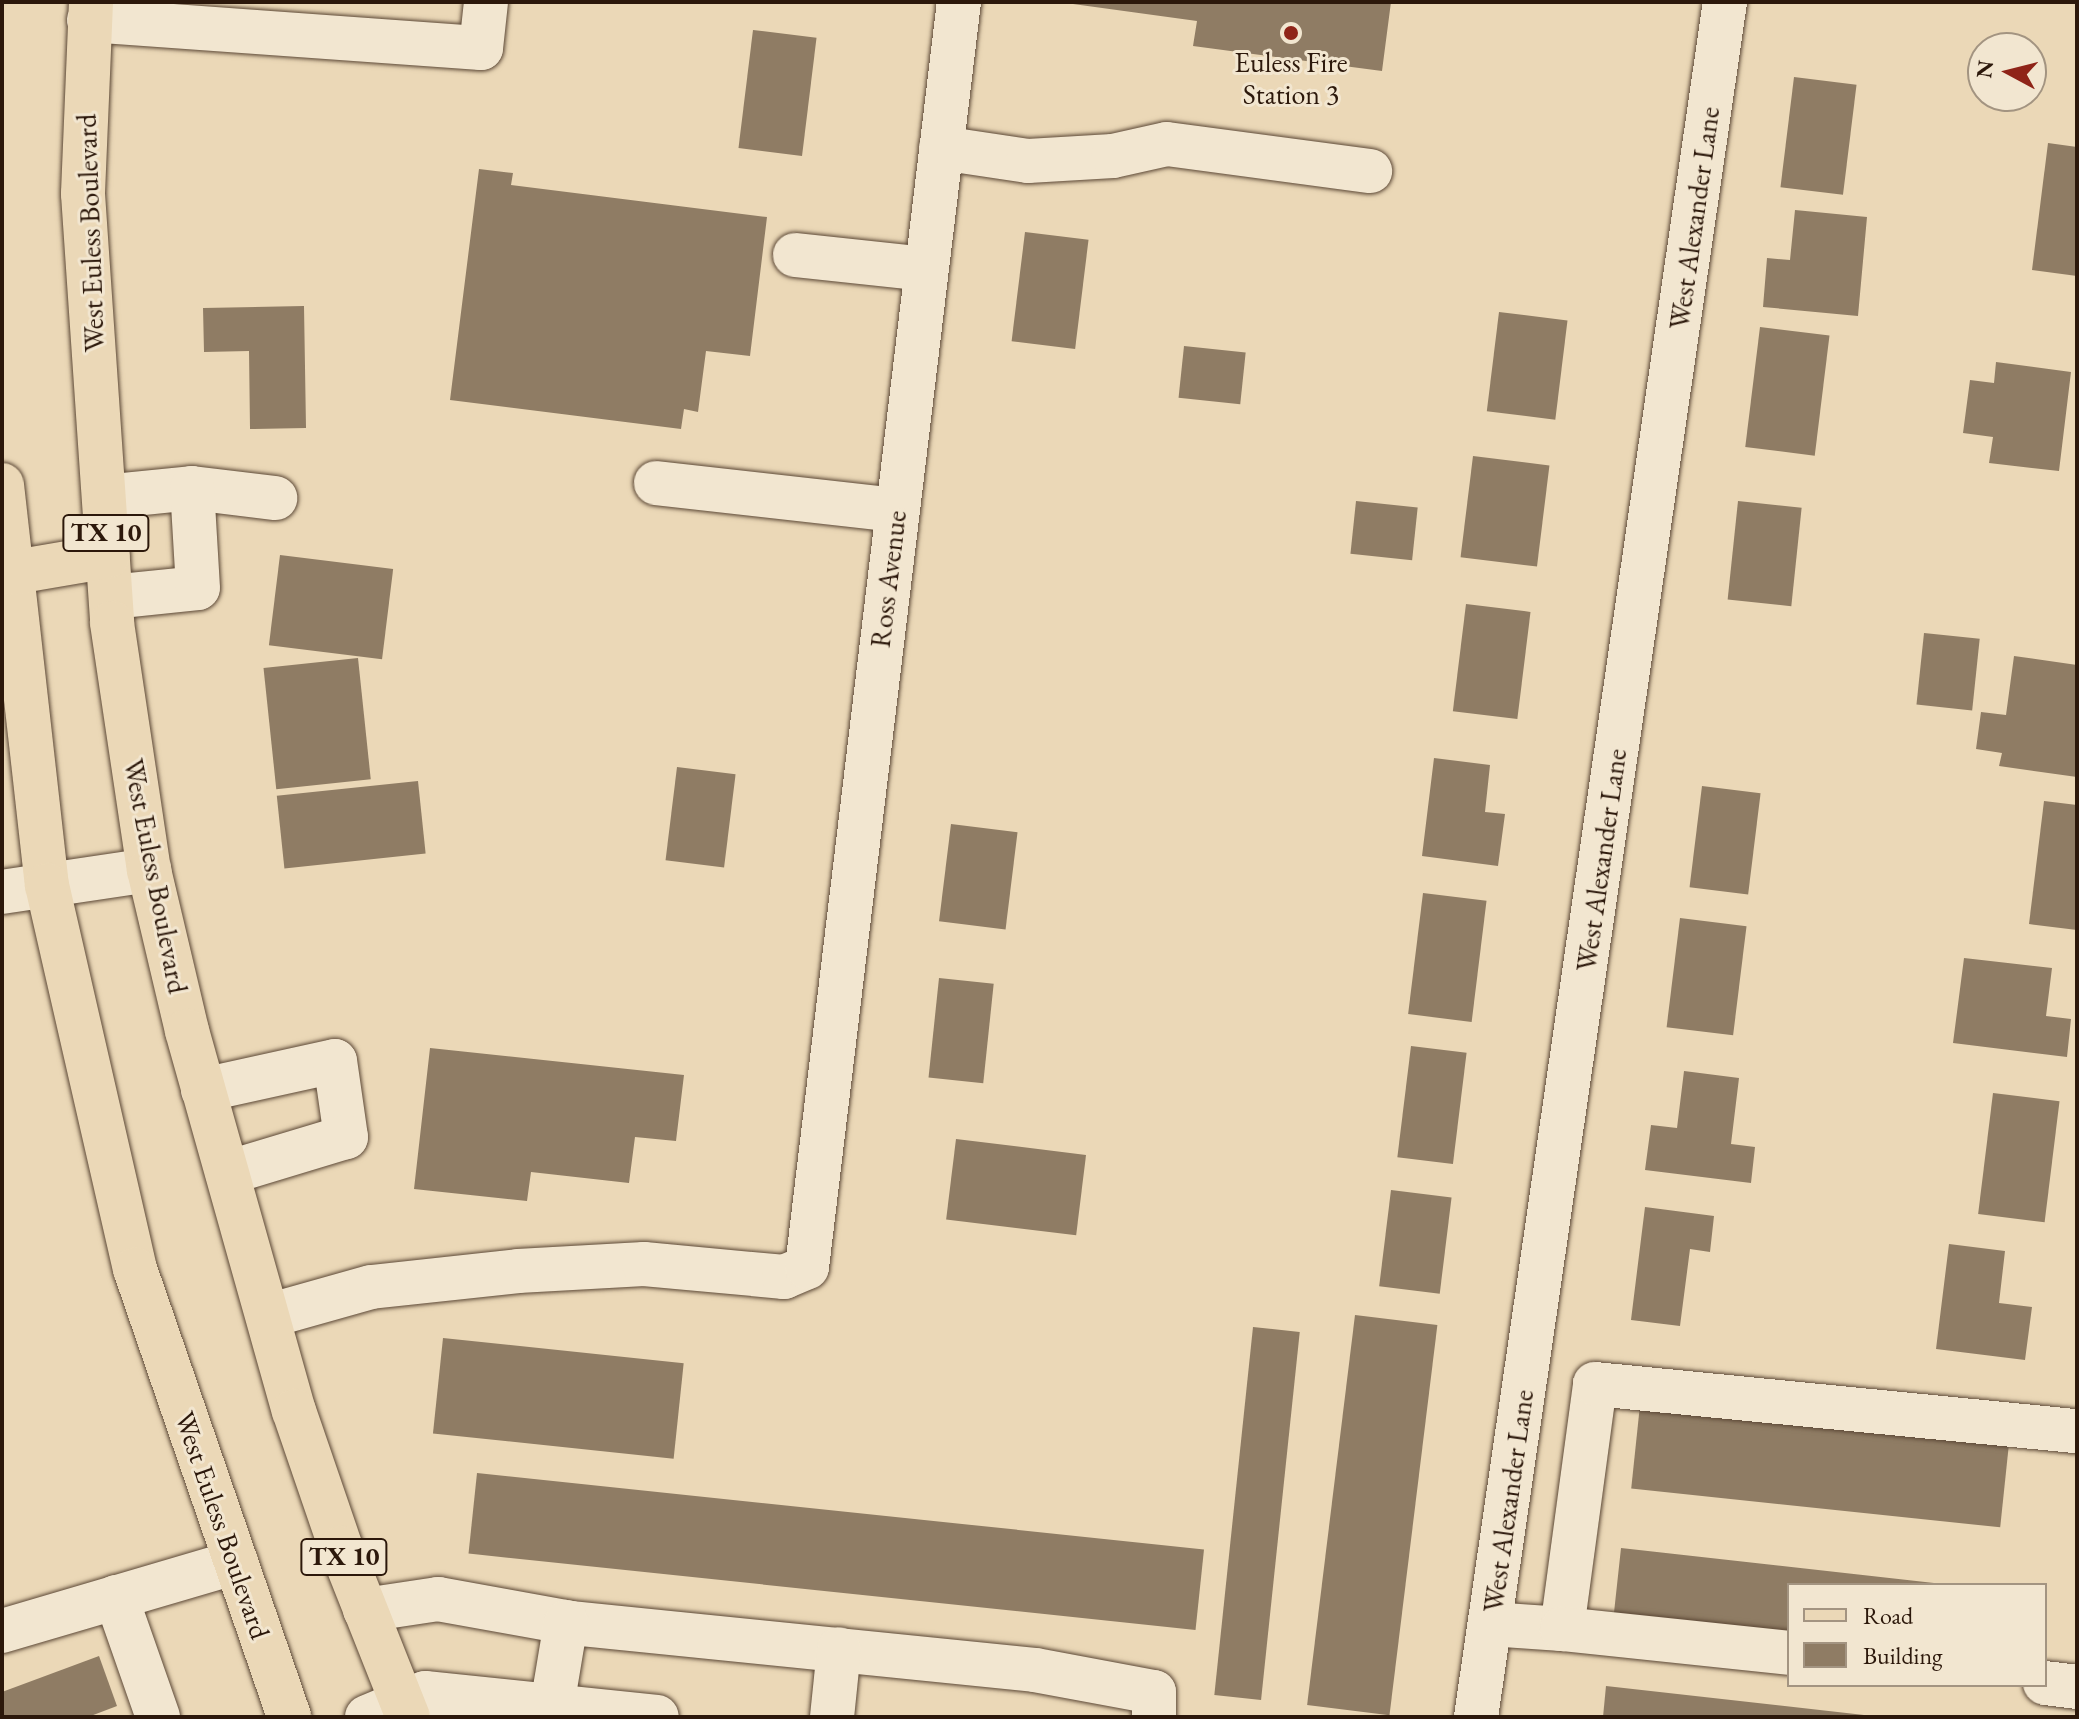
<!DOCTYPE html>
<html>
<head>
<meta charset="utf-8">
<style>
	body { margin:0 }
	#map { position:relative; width:2079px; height:1719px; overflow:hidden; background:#ebd8b7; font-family:"EB Garamond",serif }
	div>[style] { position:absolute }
	.building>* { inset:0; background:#8f7c64; transform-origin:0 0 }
	.roads { filter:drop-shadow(0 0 2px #5c4836) drop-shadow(0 0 2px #5c4836) }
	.minor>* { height:44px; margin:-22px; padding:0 22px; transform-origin:22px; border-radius:22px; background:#f2e6d0 }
	.major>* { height:44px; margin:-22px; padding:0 22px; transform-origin:22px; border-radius:22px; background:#ebd8b7 }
	.dots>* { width:22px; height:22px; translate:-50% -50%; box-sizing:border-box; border:4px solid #f2e6d0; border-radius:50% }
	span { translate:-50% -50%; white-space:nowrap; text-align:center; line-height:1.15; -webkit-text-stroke:6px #f2e6d0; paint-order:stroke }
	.shield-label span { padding:2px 6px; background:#f2e6d0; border:2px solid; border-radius:6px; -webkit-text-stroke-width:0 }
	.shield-label { font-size:26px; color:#2c180b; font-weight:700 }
	.poi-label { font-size:28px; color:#2c180b }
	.street-label { font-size:28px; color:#2c180b }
	.frame { position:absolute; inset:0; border:4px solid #2c180b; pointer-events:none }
	.legend { position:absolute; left:1787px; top:1583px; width:260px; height:104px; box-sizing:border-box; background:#f2e6d0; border:2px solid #a39481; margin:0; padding:10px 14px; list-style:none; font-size:24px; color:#2c180b }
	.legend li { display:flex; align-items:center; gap:16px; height:40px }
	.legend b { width:40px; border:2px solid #a39481 }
	.north { position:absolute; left:1967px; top:32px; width:80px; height:80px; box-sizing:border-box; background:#f2e6d0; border:2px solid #a39481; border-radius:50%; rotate:277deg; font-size:22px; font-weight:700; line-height:32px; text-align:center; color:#2c180b }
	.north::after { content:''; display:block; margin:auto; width:28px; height:36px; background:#8f2418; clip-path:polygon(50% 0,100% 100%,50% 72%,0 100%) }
</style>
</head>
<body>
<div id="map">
	<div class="building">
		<i style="clip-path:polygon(1391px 2px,1382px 71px,1193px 46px,1197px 21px,1073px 4px)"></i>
		<i style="left:753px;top:30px;width:64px;height:119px;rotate:7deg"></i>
		<i style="left:1794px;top:77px;width:63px;height:111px;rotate:7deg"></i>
		<i style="clip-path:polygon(2048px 143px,2077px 147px,2077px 276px,2032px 270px)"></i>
		<i style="clip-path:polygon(479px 169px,513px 173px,511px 185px,767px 217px,750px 356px,706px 351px,698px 412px,684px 409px,681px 429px,450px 400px)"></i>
		<i style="clip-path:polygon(1795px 210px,1867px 217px,1858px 316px,1763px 307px,1767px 258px,1790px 260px)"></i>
		<i style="left:1025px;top:232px;width:64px;height:110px;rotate:7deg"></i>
		<i style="clip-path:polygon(304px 306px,306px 428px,250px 429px,249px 351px,204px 352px,203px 308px)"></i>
		<i style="left:1499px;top:312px;width:69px;height:100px;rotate:7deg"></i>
		<i style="left:1760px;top:327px;width:70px;height:121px;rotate:7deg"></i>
		<i style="left:1184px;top:346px;width:62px;height:52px;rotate:6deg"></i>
		<i style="clip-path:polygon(1996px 362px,2071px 372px,2059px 471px,1989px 463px,1993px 437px,1963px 433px,1970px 380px,1994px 383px)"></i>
		<i style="left:1473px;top:456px;width:77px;height:102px;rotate:7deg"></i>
		<i style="left:1356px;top:501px;width:62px;height:53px;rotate:6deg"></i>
		<i style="left:1738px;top:501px;width:64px;height:99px;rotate:6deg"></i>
		<i style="left:280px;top:555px;width:114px;height:91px;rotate:7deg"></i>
		<i style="left:1466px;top:604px;width:65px;height:108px;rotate:7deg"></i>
		<i style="left:1924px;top:633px;width:56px;height:72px;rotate:6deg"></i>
		<i style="clip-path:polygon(2014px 656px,2077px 665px,2077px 777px,1999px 766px,2002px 753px,1976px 749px,1981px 712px,2006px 715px)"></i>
		<i style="left:358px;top:658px;width:122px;height:95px;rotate:84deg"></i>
		<i style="clip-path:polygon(1434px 758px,1490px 765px,1485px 812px,1505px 814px,1498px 866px,1422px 856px)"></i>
		<i style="left:677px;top:767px;width:59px;height:94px;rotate:7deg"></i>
		<i style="left:418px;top:781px;width:73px;height:142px;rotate:84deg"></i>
		<i style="left:1702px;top:786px;width:59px;height:102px;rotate:7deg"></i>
		<i style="clip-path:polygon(2044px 801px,2077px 805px,2077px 930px,2029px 924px)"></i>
		<i style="left:951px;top:824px;width:67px;height:98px;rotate:7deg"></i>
		<i style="left:1423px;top:893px;width:64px;height:122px;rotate:7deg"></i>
		<i style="left:1680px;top:918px;width:67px;height:110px;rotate:7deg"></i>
		<i style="clip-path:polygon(1964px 958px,2052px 968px,2046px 1016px,2071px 1019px,2067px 1057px,1953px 1043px)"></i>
		<i style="left:939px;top:978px;width:55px;height:100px;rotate:6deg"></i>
		<i style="left:1411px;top:1046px;width:56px;height:112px;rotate:7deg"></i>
		<i style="clip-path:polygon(430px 1048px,684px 1075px,676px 1141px,635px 1137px,629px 1183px,531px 1172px,527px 1201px,414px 1189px)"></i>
		<i style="clip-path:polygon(1684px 1071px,1739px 1078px,1731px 1144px,1755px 1147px,1751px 1183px,1645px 1170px,1651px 1125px,1677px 1128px)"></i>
		<i style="left:1993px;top:1093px;width:67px;height:122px;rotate:7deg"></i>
		<i style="left:956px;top:1139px;width:131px;height:81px;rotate:7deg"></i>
		<i style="left:1391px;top:1190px;width:61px;height:97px;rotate:7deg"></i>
		<i style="clip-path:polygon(1645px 1207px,1714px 1216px,1710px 1252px,1690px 1249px,1680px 1326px,1631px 1320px)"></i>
		<i style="clip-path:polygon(1949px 1244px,2005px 1251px,1999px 1303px,2032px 1307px,2025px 1360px,1936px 1349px)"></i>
		<i style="left:1355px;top:1315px;width:83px;height:393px;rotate:7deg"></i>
		<i style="left:1253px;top:1327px;width:47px;height:370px;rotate:6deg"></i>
		<i style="left:443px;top:1338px;width:242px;height:96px;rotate:6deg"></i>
		<i style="left:1640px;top:1405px;width:371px;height:84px;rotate:6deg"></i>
		<i style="left:477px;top:1473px;width:731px;height:81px;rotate:6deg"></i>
		<i style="clip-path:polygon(1621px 1548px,1934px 1583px,1934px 1585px,1789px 1585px,1789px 1651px,1612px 1631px)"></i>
		<i style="clip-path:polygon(99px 1656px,117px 1706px,88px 1717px,2px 1717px,2px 1692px)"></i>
		<i style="clip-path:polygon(1606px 1686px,1864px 1715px,1863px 1717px,1603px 1717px)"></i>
	</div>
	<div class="roads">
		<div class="minor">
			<i style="left:89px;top:20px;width:393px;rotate:4.1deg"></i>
			<i style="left:481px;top:48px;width:46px;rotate:-83.8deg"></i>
			<i style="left:941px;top:148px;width:88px;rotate:8.5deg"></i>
			<i style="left:1028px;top:161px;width:85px;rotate:-3.4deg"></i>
			<i style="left:1113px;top:156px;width:55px;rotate:-12.5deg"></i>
			<i style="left:1167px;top:144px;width:205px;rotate:7.6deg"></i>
			<i style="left:795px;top:255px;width:132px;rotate:6.1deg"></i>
			<i style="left:656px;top:483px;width:243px;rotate:6.4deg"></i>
			<i style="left:104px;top:497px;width:88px;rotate:-5.8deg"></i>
			<i style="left:192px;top:488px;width:84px;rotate:6.9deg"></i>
			<i style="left:111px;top:597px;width:87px;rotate:-5.9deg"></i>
			<i style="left:198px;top:588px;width:100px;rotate:-93.4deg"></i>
			<i style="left:2px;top:892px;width:149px;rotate:-8.5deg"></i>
			<i style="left:203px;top:1090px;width:135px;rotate:-12.4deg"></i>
			<i style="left:335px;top:1061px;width:77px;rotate:81.8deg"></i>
			<i style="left:346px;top:1137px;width:124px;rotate:163.2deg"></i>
			<i style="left:268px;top:1316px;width:107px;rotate:-15.7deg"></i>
			<i style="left:371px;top:1287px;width:148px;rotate:-6.2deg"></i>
			<i style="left:518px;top:1271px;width:126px;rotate:-3.2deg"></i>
			<i style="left:644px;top:1264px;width:141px;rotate:5.3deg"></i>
			<i style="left:784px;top:1277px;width:25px;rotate:-23deg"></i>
			<i style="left:807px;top:1267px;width:1274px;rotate:-83.15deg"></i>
			<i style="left:116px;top:1597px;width:127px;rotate:70.7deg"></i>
			<i style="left:365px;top:1610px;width:74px;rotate:-8.6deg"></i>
			<i style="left:438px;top:1599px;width:136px;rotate:10.2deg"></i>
			<i style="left:572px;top:1623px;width:465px;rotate:5.8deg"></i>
			<i style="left:1035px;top:1670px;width:121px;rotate:10.5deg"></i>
			<i style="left:1154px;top:1692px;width:25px;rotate:90deg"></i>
			<i style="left:1490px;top:1624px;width:72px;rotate:4deg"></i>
			<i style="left:1562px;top:1629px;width:247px;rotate:-82.3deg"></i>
			<i style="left:1595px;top:1384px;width:484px;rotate:5.6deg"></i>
			<i style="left:1562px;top:1629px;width:228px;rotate:6deg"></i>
			<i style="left:2px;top:1631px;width:244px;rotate:-16.4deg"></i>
			<i style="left:2045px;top:1683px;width:32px;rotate:7deg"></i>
			<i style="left:552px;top:1706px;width:85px;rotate:-80.5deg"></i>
			<i style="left:367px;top:1717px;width:63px;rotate:-22.5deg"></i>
			<i style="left:425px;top:1693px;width:233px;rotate:5.9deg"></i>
			<i style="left:832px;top:1717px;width:68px;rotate:-84.1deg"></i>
			<i style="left:1476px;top:1717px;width:1733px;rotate:-81.74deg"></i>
		</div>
		<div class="major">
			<i style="left:91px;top:2px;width:192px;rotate:92.4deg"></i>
			<i style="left:83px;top:194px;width:430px;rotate:86.1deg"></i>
			<i style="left:112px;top:623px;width:250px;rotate:81.5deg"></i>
			<i style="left:149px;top:870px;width:165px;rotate:76.7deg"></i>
			<i style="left:187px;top:1031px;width:395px;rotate:74.3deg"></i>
			<i style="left:294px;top:1411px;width:145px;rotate:71.1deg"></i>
			<i style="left:341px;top:1548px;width:182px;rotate:68.4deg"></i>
			<i style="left:2px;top:485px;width:403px;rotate:83.6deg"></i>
			<i style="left:47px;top:885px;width:394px;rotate:77.1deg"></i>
			<i style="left:135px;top:1269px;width:474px;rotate:71deg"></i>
			<i style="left:9px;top:573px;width:100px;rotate:-9.7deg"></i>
		</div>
	</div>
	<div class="dots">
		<i style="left:1291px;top:33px;background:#8f2418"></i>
	</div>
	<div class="shield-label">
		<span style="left:106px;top:533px">TX 10</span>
		<span style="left:344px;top:1557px">TX 10</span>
	</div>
	<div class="poi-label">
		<span style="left:1291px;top:78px">Euless Fire<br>Station 3</span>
	</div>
	<div class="street-label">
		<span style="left:1694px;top:218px;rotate:-82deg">West Alexander Lane</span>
		<span style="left:90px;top:233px;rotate:-92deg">West Euless Boulevard</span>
		<span style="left:888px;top:579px;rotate:-83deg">Ross Avenue</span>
		<span style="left:1601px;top:860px;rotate:-82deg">West Alexander Lane</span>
		<span style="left:156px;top:876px;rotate:79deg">West Euless Boulevard</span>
		<span style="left:1508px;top:1501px;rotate:-82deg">West Alexander Lane</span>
		<span style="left:223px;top:1525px;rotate:71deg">West Euless Boulevard</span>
	</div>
	<div class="frame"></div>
	<ul class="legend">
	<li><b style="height:10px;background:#ebd8b7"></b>Road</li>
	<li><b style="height:22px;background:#8f7c64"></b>Building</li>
	</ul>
	<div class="north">N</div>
</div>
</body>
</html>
